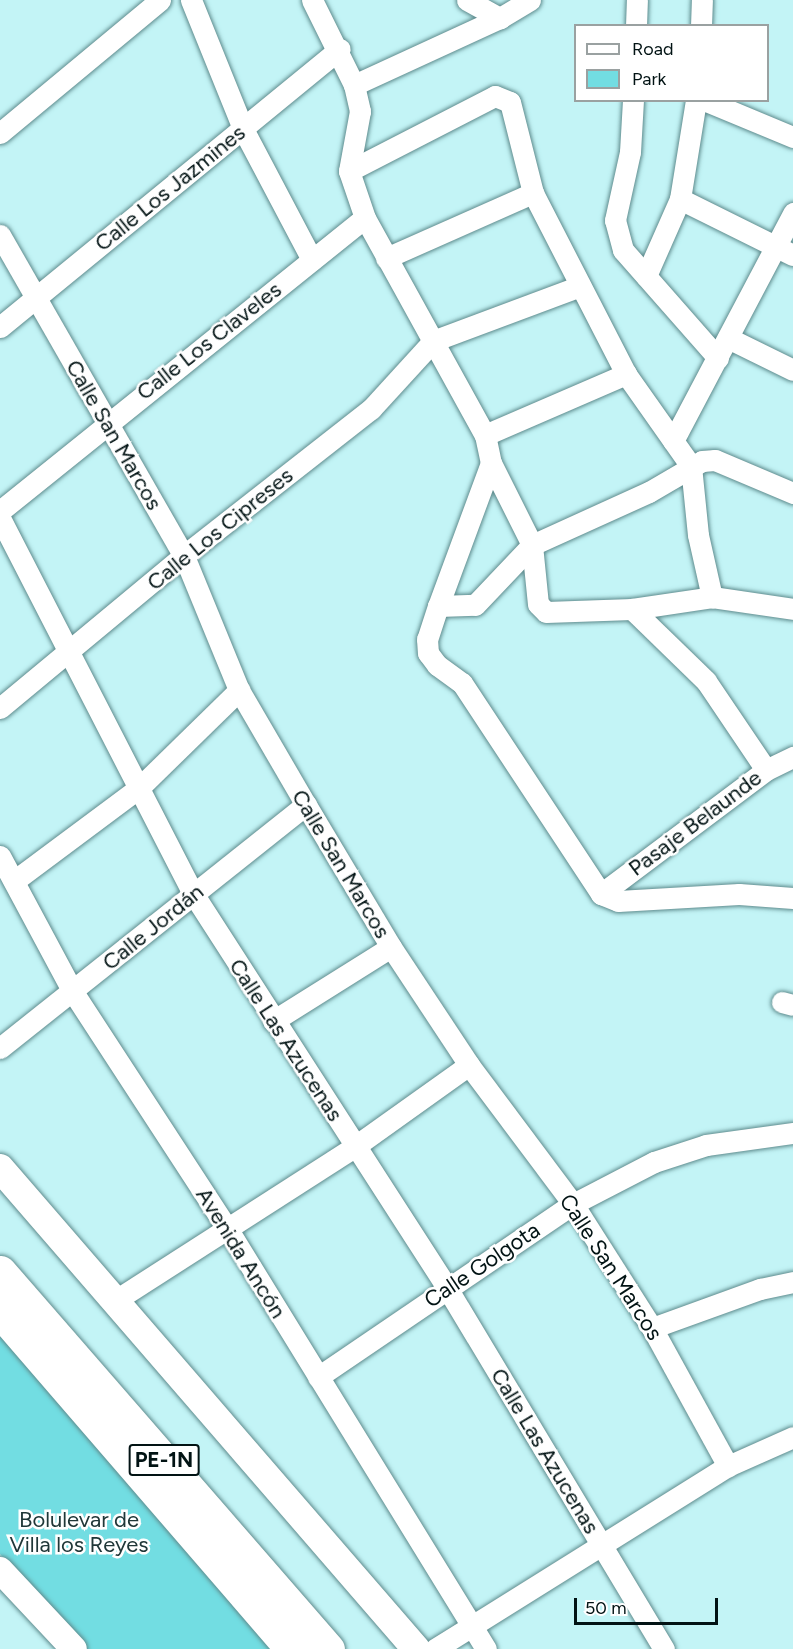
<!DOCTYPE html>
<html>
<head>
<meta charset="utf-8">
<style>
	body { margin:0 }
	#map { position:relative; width:793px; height:1649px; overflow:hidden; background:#c3f4f6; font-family:Figtree,sans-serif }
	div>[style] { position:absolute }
	.green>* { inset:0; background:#72dde2 }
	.roads { filter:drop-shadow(0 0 2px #5e8b8d) drop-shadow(0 0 2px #5e8b8d) }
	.minor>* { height:21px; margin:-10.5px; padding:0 10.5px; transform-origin:10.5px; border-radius:10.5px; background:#fff }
	.tertiary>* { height:26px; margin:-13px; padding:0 13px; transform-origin:13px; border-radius:13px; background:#fff }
	.secondary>* { height:28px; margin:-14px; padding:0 14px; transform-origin:14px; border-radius:14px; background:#fff }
	.trunk>* { height:33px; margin:-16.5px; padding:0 16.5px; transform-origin:16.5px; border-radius:16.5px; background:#fff }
	span { translate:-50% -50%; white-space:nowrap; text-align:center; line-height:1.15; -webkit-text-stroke:5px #fff; paint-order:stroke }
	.shield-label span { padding:2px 4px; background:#fff; border:2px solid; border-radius:4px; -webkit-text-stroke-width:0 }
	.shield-label { font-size:21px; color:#021314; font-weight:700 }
	.street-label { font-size:22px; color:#021314 }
	.park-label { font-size:22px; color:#203738 }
	.legend { position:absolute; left:574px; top:24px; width:195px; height:78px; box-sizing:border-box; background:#fff; border:2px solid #9aa1a1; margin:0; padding:8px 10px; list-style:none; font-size:18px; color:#021314 }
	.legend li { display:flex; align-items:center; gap:12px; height:30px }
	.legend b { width:30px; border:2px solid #9aa1a1 }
	.scale { position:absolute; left:574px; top:1598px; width:144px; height:27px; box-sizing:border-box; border:3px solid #021314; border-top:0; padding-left:8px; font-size:18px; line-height:21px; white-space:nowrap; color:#021314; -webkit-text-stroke:4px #fff; paint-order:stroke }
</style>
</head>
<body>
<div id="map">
	<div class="green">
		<i style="clip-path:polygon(0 1327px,277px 1649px,87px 1649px,0 1554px)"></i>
	</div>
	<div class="roads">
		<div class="minor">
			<i style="left:191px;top:0;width:139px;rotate:68deg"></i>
			<i style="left:243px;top:129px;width:148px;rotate:62.2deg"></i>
			<i style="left:312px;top:0;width:95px;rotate:63.7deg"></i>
			<i style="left:354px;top:85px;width:27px;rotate:77deg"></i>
			<i style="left:360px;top:111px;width:61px;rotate:100.4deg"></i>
			<i style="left:349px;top:171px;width:50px;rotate:71.2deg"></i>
			<i style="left:365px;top:218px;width:248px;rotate:61.1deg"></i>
			<i style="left:485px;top:435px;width:29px;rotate:78deg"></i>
			<i style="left:491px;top:463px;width:92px;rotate:63.4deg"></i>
			<i style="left:532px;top:545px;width:59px;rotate:84.2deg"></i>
			<i style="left:538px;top:604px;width:11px;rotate:45deg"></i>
			<i style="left:546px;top:612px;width:86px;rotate:-2deg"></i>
			<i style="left:632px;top:609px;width:81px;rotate:-8.5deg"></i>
			<i style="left:712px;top:597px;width:82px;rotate:8.4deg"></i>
			<i style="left:467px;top:0;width:38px;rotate:29deg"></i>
			<i style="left:636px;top:26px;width:26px;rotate:-88deg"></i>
			<i style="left:701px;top:26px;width:26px;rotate:-88deg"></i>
			<i style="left:354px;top:85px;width:161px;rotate:-24.7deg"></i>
			<i style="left:500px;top:18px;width:35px;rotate:-31deg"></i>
			<i style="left:633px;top:100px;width:52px;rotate:93.3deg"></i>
			<i style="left:630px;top:152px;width:70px;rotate:102.4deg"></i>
			<i style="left:615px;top:220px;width:31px;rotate:75deg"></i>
			<i style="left:623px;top:250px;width:144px;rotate:48.7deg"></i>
			<i style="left:704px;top:100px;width:96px;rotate:22.6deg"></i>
			<i style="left:0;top:133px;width:208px;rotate:-39.7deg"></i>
			<i style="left:349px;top:171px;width:164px;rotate:-27.2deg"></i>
			<i style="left:495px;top:96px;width:16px;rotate:22deg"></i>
			<i style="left:510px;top:102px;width:94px;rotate:75.8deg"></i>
			<i style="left:533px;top:193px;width:203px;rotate:62.8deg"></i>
			<i style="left:626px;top:374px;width:113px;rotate:54.8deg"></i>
			<i style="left:691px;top:466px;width:69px;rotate:84.2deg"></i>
			<i style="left:698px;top:535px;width:64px;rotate:77.3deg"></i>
			<i style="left:680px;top:199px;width:126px;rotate:26.4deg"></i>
			<i style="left:0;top:235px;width:370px;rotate:60.2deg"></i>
			<i style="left:184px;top:556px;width:145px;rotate:67.7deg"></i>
			<i style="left:239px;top:690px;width:133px;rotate:59.8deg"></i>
			<i style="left:306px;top:805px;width:165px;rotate:59.1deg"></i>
			<i style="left:391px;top:947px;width:141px;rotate:56.5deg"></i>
			<i style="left:469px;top:1065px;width:174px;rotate:53.2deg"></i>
			<i style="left:573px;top:1204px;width:147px;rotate:57.5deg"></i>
			<i style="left:652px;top:1328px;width:158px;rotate:61.2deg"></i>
			<i style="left:386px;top:258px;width:161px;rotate:-23.9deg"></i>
			<i style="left:646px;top:276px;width:84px;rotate:-66.2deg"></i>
			<i style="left:680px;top:199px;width:100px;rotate:-80.8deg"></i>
			<i style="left:0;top:327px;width:439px;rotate:-39.3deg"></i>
			<i style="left:728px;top:338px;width:72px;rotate:26.2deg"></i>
			<i style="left:485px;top:435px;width:154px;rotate:-23.4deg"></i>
			<i style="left:673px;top:441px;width:258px;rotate:-62.2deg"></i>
			<i style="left:491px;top:463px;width:153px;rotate:110.3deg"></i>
			<i style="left:438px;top:606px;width:35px;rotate:108deg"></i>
			<i style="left:427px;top:639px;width:14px;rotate:86deg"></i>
			<i style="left:428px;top:653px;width:15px;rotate:53deg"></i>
			<i style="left:437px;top:665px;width:31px;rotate:36deg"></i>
			<i style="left:462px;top:683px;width:253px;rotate:56.6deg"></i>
			<i style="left:601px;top:894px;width:18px;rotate:22deg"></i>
			<i style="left:618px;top:901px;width:121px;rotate:-3.3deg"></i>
			<i style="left:739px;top:894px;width:54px;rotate:4.2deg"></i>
			<i style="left:0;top:511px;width:468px;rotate:-38.8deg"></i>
			<i style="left:0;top:518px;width:424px;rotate:62.8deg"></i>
			<i style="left:194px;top:895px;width:467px;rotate:57.2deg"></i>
			<i style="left:447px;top:1288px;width:421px;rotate:59deg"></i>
			<i style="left:438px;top:606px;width:37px;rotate:-2deg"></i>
			<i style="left:475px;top:605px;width:83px;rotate:-46.5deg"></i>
			<i style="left:532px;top:545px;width:128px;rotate:-24.4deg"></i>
			<i style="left:649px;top:492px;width:61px;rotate:-30.3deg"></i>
			<i style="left:702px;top:461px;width:13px;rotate:-4deg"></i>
			<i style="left:715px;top:460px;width:85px;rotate:22.9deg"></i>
			<i style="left:632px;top:609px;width:103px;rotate:44.2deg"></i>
			<i style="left:706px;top:681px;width:107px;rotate:56deg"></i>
			<i style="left:0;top:708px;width:236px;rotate:-39.7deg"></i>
			<i style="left:182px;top:557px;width:240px;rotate:-38.1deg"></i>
			<i style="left:371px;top:409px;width:92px;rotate:-47.6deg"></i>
			<i style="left:433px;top:341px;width:157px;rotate:-20.5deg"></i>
			<i style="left:0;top:856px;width:154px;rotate:61.8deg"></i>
			<i style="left:73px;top:992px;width:282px;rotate:56.9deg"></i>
			<i style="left:227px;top:1228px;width:494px;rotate:58.4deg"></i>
			<i style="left:14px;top:881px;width:157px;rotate:-36.7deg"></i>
			<i style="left:140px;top:787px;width:139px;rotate:-44.4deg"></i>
			<i style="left:601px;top:894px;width:206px;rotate:-36.9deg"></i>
			<i style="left:766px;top:770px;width:30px;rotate:-26deg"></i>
			<i style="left:782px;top:1002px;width:11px;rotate:15deg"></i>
			<i style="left:273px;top:1021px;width:139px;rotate:-32.1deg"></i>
			<i style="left:0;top:1048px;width:391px;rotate:-38.5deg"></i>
			<i style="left:116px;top:1300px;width:283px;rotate:-32.7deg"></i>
			<i style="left:354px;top:1147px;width:141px;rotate:-35.5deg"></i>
			<i style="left:652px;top:1328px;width:115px;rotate:-19.9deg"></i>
			<i style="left:760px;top:1289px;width:34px;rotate:-12deg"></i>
			<i style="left:318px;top:1377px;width:308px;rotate:-34.2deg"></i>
			<i style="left:573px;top:1204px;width:91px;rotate:-27.4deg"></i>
			<i style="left:654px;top:1162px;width:55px;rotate:-18.1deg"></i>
			<i style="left:706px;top:1145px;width:88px;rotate:-7.9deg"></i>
			<i style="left:435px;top:1649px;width:345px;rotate:-32deg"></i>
			<i style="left:728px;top:1466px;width:71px;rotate:-24deg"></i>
		</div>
		<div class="tertiary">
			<i style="left:0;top:1570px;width:108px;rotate:46.9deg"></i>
		</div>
		<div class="secondary">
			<i style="left:0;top:1168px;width:636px;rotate:49.14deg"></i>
		</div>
		<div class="trunk">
			<i style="left:0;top:1272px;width:500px;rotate:49deg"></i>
			<i style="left:0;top:1311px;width:447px;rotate:49.2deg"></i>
		</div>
	</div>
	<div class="shield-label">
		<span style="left:164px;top:1460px">PE-1N</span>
	</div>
	<div class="street-label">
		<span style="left:170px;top:188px;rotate:-39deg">Calle Los Jazmines</span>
		<span style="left:209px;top:341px;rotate:-38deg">Calle Los Claveles</span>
		<span style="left:114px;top:435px;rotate:60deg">Calle San Marcos</span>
		<span style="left:220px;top:529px;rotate:-39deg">Calle Los Cipreses</span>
		<span style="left:695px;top:823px;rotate:-37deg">Pasaje Belaunde</span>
		<span style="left:341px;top:864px;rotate:59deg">Calle San Marcos</span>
		<span style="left:153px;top:927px;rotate:-39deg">Calle Jordán</span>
		<span style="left:286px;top:1040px;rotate:57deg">Calle Las Azucenas</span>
		<span style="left:241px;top:1253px;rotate:58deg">Avenida Ancón</span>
		<span style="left:482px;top:1265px;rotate:-34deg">Calle Golgota</span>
		<span style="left:611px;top:1267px;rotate:57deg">Calle San Marcos</span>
		<span style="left:545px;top:1451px;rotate:59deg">Calle Las Azucenas</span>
	</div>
	<div class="park-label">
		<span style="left:79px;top:1532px">Bolulevar de<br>Villa los Reyes</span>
	</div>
	<ul class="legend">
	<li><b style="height:8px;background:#fff"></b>Road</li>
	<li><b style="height:16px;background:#72dde2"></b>Park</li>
	</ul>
	<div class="scale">50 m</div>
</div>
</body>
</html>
